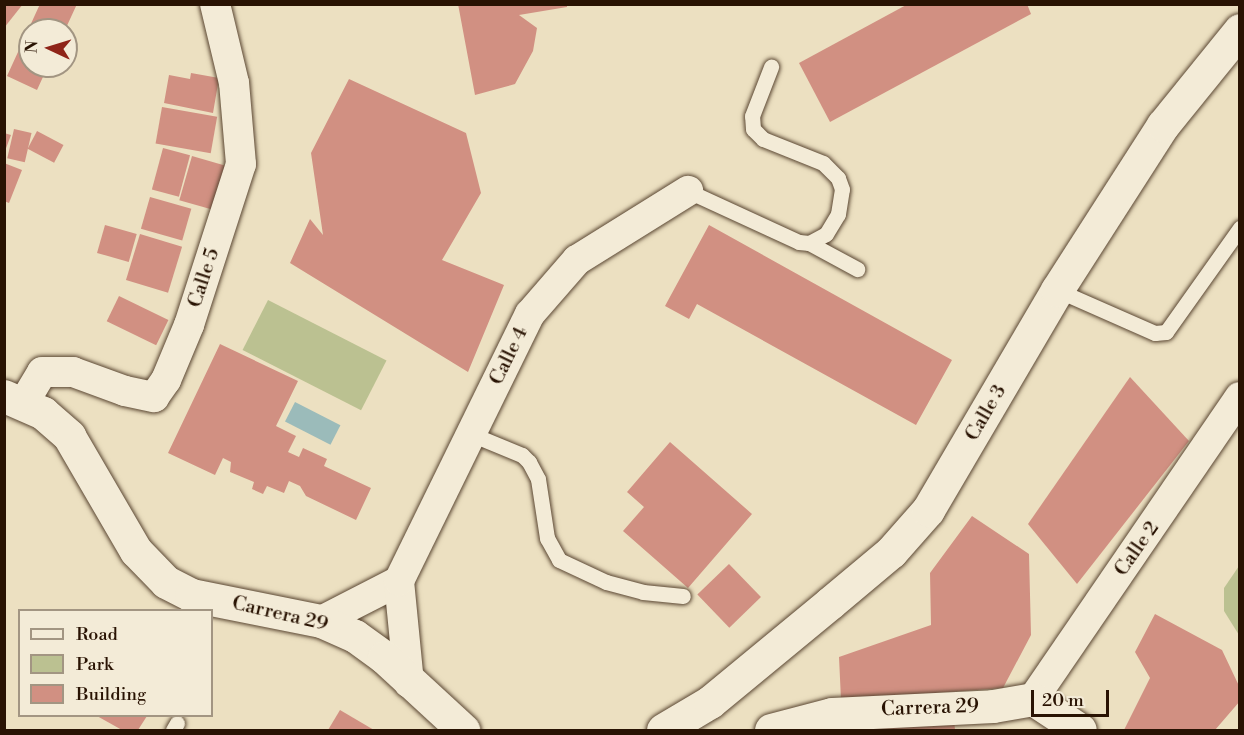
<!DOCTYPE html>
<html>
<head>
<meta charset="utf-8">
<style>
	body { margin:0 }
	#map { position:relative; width:1244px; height:735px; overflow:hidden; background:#ece0c1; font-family:"Libre Bodoni",serif }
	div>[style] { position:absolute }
	.green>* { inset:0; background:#bbc191; transform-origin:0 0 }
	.water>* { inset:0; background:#9bbbba; transform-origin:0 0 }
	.building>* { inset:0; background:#d19082; transform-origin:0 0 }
	.roads { filter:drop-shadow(0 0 2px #5a4632) drop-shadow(0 0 2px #5a4632) }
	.lane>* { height:15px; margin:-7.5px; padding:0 7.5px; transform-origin:7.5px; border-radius:7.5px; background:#f3ebd7 }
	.street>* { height:30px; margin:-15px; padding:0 15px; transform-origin:15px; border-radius:15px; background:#f3ebd7 }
	.secondary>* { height:33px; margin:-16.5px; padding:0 16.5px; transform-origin:16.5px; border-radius:16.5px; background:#f3ebd7 }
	span { translate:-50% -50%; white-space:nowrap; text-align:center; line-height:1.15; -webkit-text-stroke:4.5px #f3ebd7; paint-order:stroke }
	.street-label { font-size:20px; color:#291303 }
	.frame { position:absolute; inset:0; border:6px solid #291303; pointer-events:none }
	.legend { position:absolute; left:18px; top:609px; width:195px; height:108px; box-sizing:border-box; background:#f3ebd7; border:2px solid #a29582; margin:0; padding:8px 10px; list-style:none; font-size:18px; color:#291303 }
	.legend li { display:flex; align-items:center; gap:12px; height:30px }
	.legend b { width:30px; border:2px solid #a29582 }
	.north { position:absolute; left:18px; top:18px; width:60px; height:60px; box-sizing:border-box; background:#f3ebd7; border:2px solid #a29582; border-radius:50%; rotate:274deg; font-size:16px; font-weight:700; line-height:24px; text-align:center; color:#291303 }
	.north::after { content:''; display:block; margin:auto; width:21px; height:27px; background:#8f2418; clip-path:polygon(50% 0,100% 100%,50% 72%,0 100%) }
	.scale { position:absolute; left:1031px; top:690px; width:78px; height:27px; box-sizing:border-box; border:3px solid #291303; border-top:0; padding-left:8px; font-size:18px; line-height:21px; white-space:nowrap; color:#291303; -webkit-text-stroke:4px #f3ebd7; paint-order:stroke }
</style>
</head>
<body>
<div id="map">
	<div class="green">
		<i style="left:268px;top:300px;width:133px;height:56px;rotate:27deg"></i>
		<i style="clip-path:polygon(1239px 566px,1239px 635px,1224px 611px,1224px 588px)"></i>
	</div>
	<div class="water">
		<i style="left:295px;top:402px;width:51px;height:22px;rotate:27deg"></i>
	</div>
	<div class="building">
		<i style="clip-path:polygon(4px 4px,23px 4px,4px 28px)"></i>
		<i style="clip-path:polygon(40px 4px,77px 4px,65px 30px,30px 30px,30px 66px,48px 66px,37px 90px,7px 76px)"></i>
		<i style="clip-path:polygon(458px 4px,567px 4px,567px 7px,519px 15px,537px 28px,533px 51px,515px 84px,475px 95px)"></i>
		<i style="clip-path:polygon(908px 4px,1027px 4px,1031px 14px,830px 122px,799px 63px)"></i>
		<i style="clip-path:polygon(191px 73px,219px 78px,213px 113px,164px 103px,169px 75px,190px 79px)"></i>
		<i style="clip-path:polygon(349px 79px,466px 133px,481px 193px,442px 260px,504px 285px,468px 372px,290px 263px,310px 219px,323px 235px,311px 153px)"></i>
		<i style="left:162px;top:107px;width:56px;height:37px;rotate:10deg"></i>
		<i style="left:14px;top:129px;width:18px;height:30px;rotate:13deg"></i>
		<i style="left:37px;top:131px;width:30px;height:20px;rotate:28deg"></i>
		<i style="clip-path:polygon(4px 133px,11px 135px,5px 151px,4px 151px)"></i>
		<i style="left:163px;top:148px;width:28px;height:43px;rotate:15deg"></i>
		<i style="left:192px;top:156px;width:35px;height:46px;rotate:16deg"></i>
		<i style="clip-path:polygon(4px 163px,22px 170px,9px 203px,4px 201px)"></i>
		<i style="left:150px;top:197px;width:43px;height:33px;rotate:16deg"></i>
		<i style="left:105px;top:225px;width:33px;height:29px;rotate:16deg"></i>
		<i style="clip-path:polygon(709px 225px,952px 360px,916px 425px,697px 304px,689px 319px,665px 306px)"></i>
		<i style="left:140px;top:234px;width:44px;height:48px;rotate:17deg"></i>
		<i style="left:119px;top:296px;width:55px;height:28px;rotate:26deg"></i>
		<i style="clip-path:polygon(220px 344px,298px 381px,276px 426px,296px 436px,288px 452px,299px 457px,303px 448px,327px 459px,324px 466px,371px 488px,356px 520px,306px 496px,300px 486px,289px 481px,284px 493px,267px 486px,263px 494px,252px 489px,254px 482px,230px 472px,231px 462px,223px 458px,215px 475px,168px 453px)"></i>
		<i style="clip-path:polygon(1130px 377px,1189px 441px,1077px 584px,1028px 524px)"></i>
		<i style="clip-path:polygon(670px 442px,752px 514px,688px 588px,623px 531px,644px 507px,627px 492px)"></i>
		<i style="clip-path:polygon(972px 516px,1029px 554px,1031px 635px,1003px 688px,841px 700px,839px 657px,931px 625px,930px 573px)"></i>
		<i style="left:729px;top:564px;width:46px;height:44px;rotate:46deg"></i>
		<i style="clip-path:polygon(1155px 614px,1222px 650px,1240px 688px,1240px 701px,1215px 730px,1124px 730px,1150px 678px,1135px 652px)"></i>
		<i style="clip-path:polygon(340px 710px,374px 730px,328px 730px)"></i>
		<i style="clip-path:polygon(97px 716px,147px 716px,138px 730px,122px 730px)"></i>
		<i style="clip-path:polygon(954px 719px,955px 730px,855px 730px,855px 729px)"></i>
	</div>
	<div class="roads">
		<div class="lane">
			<i style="left:688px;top:191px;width:122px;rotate:24.7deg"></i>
			<i style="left:799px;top:242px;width:10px;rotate:6deg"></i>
			<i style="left:809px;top:243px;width:19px;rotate:-28deg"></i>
			<i style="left:826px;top:234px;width:23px;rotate:-59deg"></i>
			<i style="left:838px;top:214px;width:25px;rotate:-81deg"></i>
			<i style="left:842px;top:189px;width:12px;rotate:-110deg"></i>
			<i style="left:838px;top:178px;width:21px;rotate:-135deg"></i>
			<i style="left:823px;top:163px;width:65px;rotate:-158.2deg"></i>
			<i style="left:763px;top:139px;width:14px;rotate:-135deg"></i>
			<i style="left:753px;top:129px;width:13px;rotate:-94deg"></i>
			<i style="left:752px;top:116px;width:53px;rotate:-68.8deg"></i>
			<i style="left:809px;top:243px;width:55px;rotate:28.4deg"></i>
			<i style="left:1057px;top:290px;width:107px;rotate:23.7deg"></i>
			<i style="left:1155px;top:333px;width:11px;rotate:-5deg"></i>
			<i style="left:1166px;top:332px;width:128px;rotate:-54.6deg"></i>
			<i style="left:471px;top:434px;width:55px;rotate:22.4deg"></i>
			<i style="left:522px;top:455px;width:10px;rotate:45deg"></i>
			<i style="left:529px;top:462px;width:19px;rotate:62deg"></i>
			<i style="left:538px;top:479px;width:60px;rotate:81.3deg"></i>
			<i style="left:547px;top:538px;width:25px;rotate:61deg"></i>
			<i style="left:559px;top:560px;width:52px;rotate:25.1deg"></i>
			<i style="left:606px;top:582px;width:38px;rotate:15deg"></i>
			<i style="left:643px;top:592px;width:40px;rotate:5.7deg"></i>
			<i style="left:173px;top:730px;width:8px;rotate:-60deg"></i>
		</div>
		<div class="street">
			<i style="left:23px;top:404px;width:37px;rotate:-59deg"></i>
			<i style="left:42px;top:372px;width:31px"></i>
			<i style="left:73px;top:372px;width:55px;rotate:20.1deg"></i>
			<i style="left:125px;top:391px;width:30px;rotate:12deg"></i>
			<i style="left:154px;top:397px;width:21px;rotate:-55deg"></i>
			<i style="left:166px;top:380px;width:60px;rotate:-67.3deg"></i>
			<i style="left:189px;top:325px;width:169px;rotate:-72.1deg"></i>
			<i style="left:241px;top:164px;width:81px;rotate:-94.9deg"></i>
			<i style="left:234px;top:83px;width:81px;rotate:-103.5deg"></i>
			<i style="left:321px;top:621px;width:88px;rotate:-27.1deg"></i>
			<i style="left:409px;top:683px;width:102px;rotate:-95.6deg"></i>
			<i style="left:399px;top:581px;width:297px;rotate:-63.9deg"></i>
			<i style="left:530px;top:314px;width:72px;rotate:-49deg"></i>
			<i style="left:577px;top:260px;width:131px;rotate:-31.9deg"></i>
			<i style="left:1033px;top:699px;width:366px;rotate:-55.6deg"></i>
		</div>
		<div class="secondary">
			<i style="left:4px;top:396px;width:43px;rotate:23.6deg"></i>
			<i style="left:43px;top:413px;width:35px;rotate:41deg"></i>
			<i style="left:69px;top:436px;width:133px;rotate:59.8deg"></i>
			<i style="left:136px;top:551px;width:43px;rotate:45.9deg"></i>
			<i style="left:166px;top:582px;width:28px;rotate:27deg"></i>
			<i style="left:191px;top:595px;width:133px;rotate:11.3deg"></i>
			<i style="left:321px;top:621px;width:37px;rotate:24deg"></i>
			<i style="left:355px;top:636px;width:36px;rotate:36deg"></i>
			<i style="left:384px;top:657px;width:108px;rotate:42.7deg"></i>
			<i style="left:663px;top:730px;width:55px;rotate:-30.8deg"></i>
			<i style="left:710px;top:702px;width:156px;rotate:-39.5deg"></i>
			<i style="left:830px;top:603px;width:80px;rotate:-39.9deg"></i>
			<i style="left:891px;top:552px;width:56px;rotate:-48.6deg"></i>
			<i style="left:928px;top:510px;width:255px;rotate:-59.6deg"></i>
			<i style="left:1057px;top:290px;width:196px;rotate:-57.3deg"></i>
			<i style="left:1163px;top:125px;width:122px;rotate:-51deg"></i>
			<i style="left:771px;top:730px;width:63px;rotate:-14.7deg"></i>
			<i style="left:832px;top:714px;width:161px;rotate:-2.8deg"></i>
			<i style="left:993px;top:706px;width:41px;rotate:-9.9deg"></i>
			<i style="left:1033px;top:699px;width:56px;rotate:33.4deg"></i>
		</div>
	</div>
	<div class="street-label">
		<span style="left:204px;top:278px;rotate:-72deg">Calle 5</span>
		<span style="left:509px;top:356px;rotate:-64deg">Calle 4</span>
		<span style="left:986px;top:413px;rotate:-60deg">Calle 3</span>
		<span style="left:1137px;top:549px;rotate:-55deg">Calle 2</span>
		<span style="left:280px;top:614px;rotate:13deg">Carrera 29</span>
		<span style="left:930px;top:708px;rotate:-2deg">Carrera 29</span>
	</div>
	<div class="frame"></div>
	<ul class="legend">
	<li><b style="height:8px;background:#f3ebd7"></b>Road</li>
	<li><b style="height:16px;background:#bbc191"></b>Park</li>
	<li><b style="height:16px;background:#d19082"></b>Building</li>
	</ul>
	<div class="north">N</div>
	<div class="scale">20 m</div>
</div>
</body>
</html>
